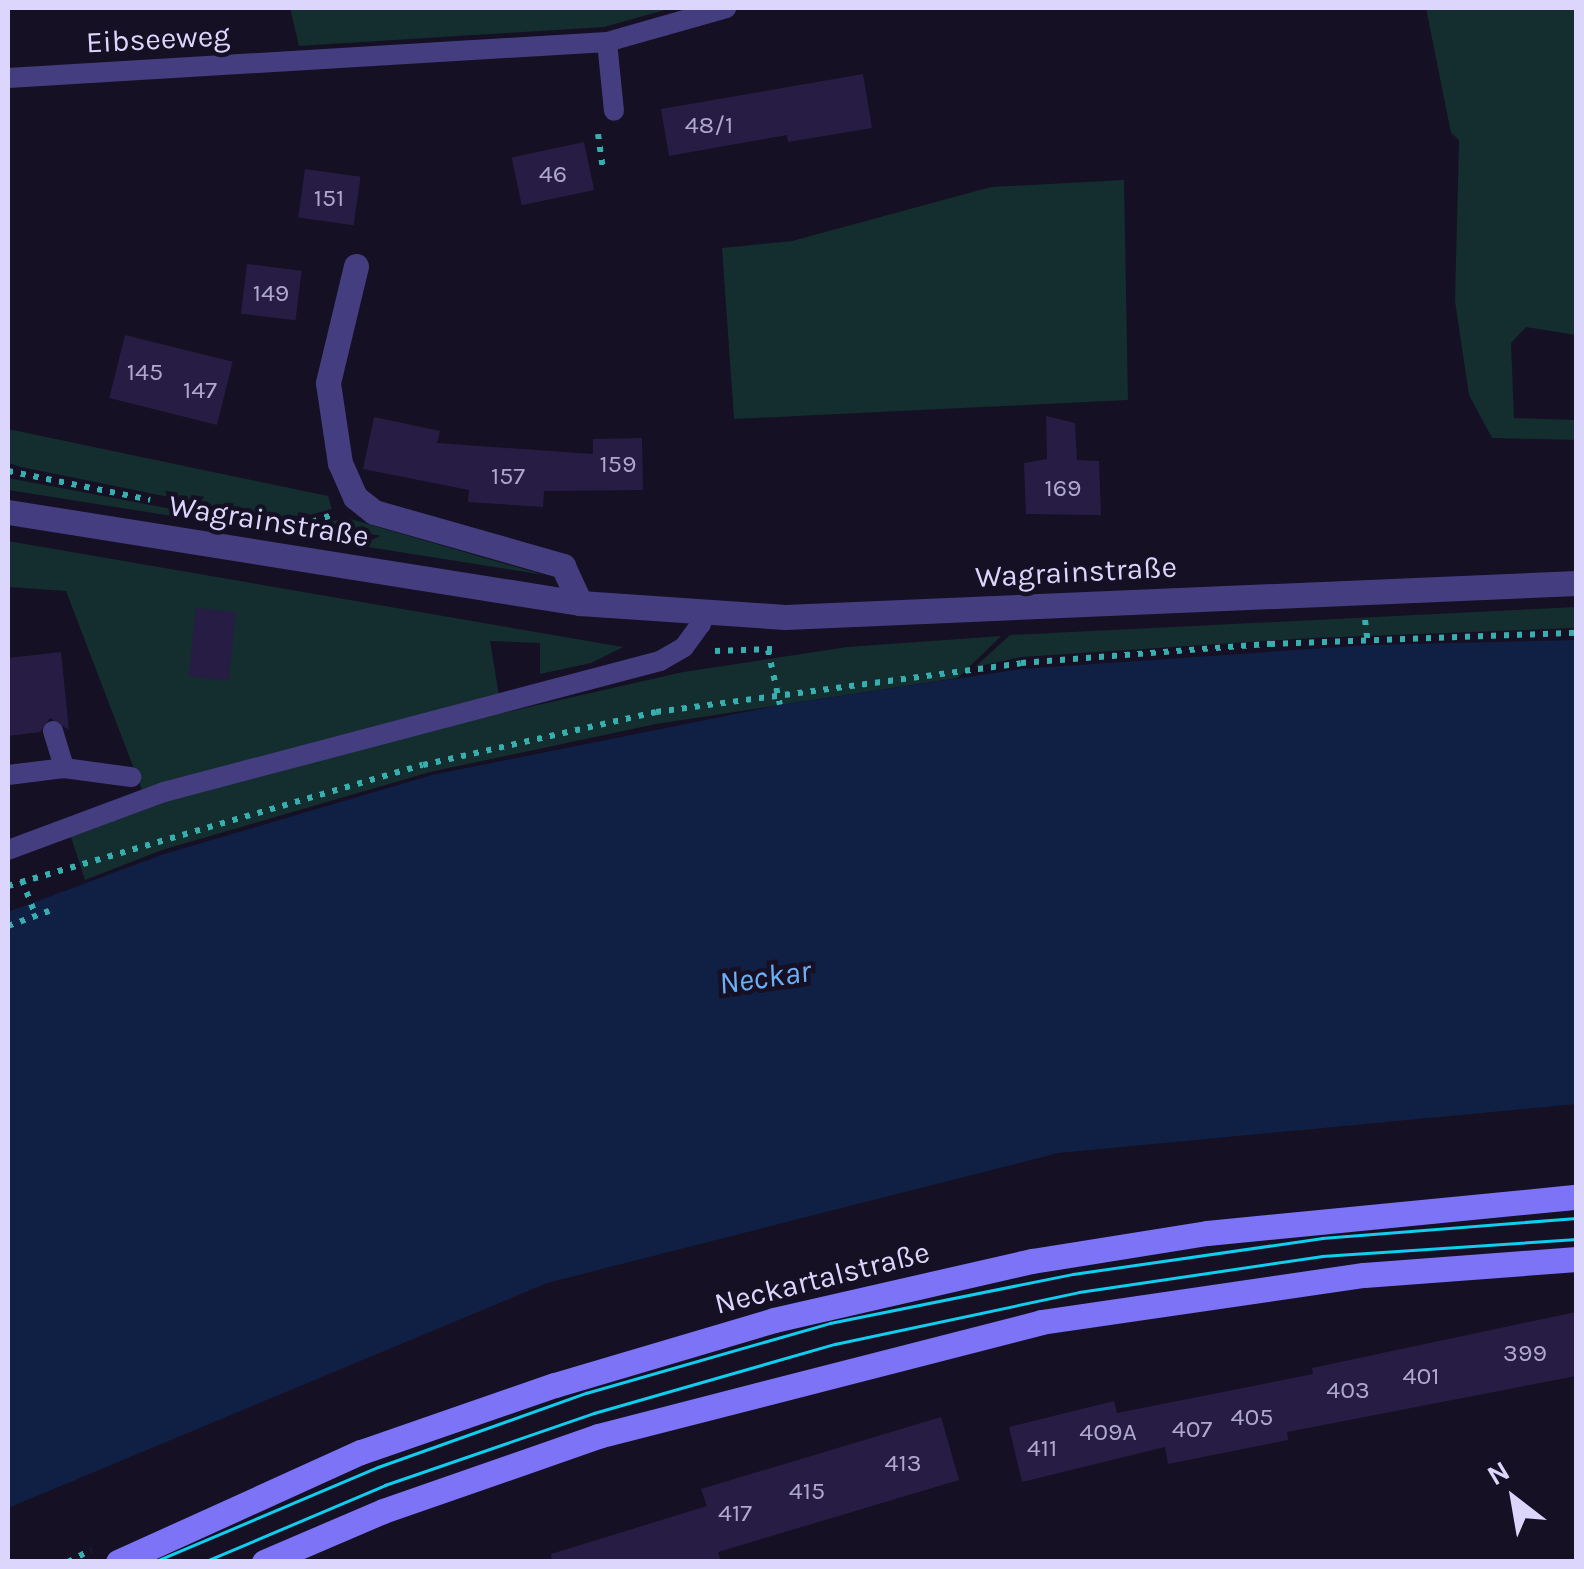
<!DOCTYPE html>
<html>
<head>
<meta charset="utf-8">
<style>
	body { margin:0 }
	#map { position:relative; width:1584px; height:1569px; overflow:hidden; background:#151024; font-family:Karla,sans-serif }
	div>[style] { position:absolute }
	.green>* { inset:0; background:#142d2e }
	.water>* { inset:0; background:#0f2044 }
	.building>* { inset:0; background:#271d44; transform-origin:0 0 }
	.path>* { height:6px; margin-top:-3px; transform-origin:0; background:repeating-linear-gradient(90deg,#37afae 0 5px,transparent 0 13px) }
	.lane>* { height:20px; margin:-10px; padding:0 10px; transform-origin:10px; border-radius:10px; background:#443e80 }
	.street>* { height:25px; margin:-12.5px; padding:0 12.5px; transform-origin:12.5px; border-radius:12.5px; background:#443e80 }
	.secondary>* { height:25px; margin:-12.5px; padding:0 12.5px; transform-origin:12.5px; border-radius:12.5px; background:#7d73f6 }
	.tram>* { height:2.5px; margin:-1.25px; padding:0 1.25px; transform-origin:1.25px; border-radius:1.25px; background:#0fceef }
	span { translate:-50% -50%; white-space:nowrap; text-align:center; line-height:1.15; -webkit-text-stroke:9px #151024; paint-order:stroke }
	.number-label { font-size:25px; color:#afa8ce }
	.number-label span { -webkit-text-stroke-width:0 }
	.street-label { font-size:30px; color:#dcd6fc }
	.water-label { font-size:32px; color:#6baff6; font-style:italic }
	.frame { position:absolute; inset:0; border:10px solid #dcd6fc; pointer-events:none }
	.north { position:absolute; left:1464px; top:1449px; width:100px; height:100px; -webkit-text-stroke:8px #151024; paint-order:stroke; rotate:329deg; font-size:28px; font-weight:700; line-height:40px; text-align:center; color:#dcd6fc }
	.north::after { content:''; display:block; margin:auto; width:35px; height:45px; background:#dcd6fc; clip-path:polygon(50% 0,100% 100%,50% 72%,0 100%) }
</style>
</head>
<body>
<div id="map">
	<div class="green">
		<i style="clip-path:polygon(290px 8px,672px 8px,604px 27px,299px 46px)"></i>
		<i style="clip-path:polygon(1426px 8px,1576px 8px,1576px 335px,1526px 327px,1511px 343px,1514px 418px,1576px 420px,1576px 440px,1492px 438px,1469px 395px,1455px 301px,1459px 140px,1451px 133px)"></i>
		<i style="clip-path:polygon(1124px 180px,1128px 400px,734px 419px,722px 248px,792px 241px,991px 187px)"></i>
		<i style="clip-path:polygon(8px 429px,328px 496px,332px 509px,287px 521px,21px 467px,8px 463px)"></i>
		<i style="clip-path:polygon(8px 478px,288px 531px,347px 518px,544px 575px,8px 490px)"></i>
		<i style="clip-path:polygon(8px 541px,623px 647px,591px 663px,540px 674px,540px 643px,490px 641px,502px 713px,683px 672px,847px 647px,1001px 636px,958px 678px,656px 724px,430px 772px,162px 850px,85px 880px,71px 837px,149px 808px,66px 591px,8px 587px)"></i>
		<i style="clip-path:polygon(1576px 607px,1576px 628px,1311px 638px,1021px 657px,975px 667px,1010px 635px)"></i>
	</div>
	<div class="water">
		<i style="clip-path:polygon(1576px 640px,1576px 1104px,1058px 1153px,547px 1283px,8px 1508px,8px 912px,164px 854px,432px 775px,780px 705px,1021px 669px,1368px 645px)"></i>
	</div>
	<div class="building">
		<i style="clip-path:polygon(863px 74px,872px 128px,788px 142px,787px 135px,669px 156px,661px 109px)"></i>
		<i style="left:584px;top:142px;width:49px;height:74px;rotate:78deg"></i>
		<i style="left:305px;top:169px;width:56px;height:49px;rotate:8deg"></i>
		<i style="left:247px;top:264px;width:55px;height:50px;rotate:7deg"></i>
		<i style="left:125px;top:335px;width:111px;height:65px;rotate:14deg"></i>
		<i style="clip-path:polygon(1046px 416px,1075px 423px,1077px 460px,1099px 461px,1101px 515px,1026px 514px,1024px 463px,1047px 459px)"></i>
		<i style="clip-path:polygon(374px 417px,440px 431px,437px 443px,593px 454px,593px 439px,642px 438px,643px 490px,544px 491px,543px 507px,468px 502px,469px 490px,363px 469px)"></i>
		<i style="left:196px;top:608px;width:40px;height:69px;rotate:6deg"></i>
		<i style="clip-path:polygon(61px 652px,69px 730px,50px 718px,40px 732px,8px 736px,8px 658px)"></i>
		<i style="clip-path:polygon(1576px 1312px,1576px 1376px,1287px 1432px,1288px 1440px,1168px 1464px,1165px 1447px,1022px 1482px,1009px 1427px,1114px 1401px,1117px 1413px,1313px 1374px,1312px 1368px)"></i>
		<i style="clip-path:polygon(941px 1417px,959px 1480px,718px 1552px,721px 1562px,552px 1562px,551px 1554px,707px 1506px,701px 1489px)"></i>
	</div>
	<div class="path">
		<i style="left:598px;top:134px;width:35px;rotate:82deg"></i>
		<i style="left:8px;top:471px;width:145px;rotate:11.5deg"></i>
		<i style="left:300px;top:526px;width:37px;rotate:-19deg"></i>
		<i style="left:1365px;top:620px;width:25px;rotate:83deg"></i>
		<i style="left:768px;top:650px;width:56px;rotate:77.7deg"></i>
		<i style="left:715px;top:651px;width:57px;rotate:-2deg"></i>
		<i style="left:22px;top:880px;width:39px;rotate:69deg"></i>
		<i style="left:8px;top:886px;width:432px;rotate:-16.3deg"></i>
		<i style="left:423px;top:765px;width:239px;rotate:-12.8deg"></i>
		<i style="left:656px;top:712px;width:368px;rotate:-7.6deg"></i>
		<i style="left:1021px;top:663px;width:250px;rotate:-4.4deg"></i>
		<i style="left:1270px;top:644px;width:306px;rotate:-2.1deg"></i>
		<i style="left:8px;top:926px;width:44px;rotate:-20.1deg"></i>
		<i style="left:68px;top:1562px;width:26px;rotate:-28deg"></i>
	</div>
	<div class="lane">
		<i style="left:607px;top:42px;width:69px;rotate:84.2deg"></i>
		<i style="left:8px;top:78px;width:600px;rotate:-3.44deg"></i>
		<i style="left:607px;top:42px;width:124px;rotate:-15.9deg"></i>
		<i style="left:53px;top:731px;width:39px;rotate:73deg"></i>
		<i style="left:64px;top:768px;width:68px;rotate:7.7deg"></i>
		<i style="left:8px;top:775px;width:56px;rotate:-7.1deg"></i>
		<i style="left:8px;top:850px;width:166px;rotate:-20.4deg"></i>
		<i style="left:164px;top:792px;width:513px;rotate:-14.79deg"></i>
		<i style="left:660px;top:661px;width:28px;rotate:-30deg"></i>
		<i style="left:684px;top:647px;width:29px;rotate:-54deg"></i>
		<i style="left:701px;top:624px;width:12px;rotate:-85deg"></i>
	</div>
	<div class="street">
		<i style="left:356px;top:266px;width:120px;rotate:103.5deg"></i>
		<i style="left:328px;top:383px;width:81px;rotate:81.5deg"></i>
		<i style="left:340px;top:463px;width:37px;rotate:66deg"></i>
		<i style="left:355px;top:497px;width:24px;rotate:38deg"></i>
		<i style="left:374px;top:512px;width:197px;rotate:15.9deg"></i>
		<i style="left:563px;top:566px;width:41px;rotate:65.3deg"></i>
		<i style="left:8px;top:512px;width:579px;rotate:9.04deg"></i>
		<i style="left:580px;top:603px;width:205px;rotate:3.9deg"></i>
		<i style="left:785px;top:617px;width:792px;rotate:-2.46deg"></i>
	</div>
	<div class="secondary">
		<i style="left:118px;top:1562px;width:267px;rotate:-24.4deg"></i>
		<i style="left:361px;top:1452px;width:205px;rotate:-19.1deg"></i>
		<i style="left:555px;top:1385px;width:228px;rotate:-16.5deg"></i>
		<i style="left:774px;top:1320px;width:265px;rotate:-12.9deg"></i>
		<i style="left:1032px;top:1261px;width:177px;rotate:-9.1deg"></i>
		<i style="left:1207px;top:1233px;width:371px;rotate:-5.6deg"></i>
		<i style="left:264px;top:1562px;width:129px;rotate:-23.2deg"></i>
		<i style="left:383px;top:1511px;width:228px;rotate:-19.2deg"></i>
		<i style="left:598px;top:1436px;width:457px;rotate:-14.4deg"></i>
		<i style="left:1041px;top:1322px;width:326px;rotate:-8.3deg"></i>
		<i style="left:1364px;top:1275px;width:213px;rotate:-4.3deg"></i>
	</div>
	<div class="tram">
		<i style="left:154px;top:1562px;width:243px;rotate:-23deg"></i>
		<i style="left:378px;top:1467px;width:221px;rotate:-19.6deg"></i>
		<i style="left:586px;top:1393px;width:254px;rotate:-16deg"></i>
		<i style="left:830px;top:1323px;width:248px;rotate:-11.4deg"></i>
		<i style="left:1073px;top:1274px;width:252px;rotate:-8.2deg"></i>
		<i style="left:1322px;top:1238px;width:255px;rotate:-4.5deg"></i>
		<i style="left:204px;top:1562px;width:197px;rotate:-23deg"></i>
		<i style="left:385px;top:1485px;width:221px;rotate:-19deg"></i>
		<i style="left:594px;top:1413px;width:251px;rotate:-16deg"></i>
		<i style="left:835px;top:1344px;width:249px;rotate:-12deg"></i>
		<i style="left:1079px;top:1292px;width:246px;rotate:-8.4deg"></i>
		<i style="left:1322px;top:1256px;width:255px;rotate:-3.8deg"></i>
	</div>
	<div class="number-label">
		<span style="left:709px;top:125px">48/1</span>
		<span style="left:553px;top:174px">46</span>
		<span style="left:329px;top:198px">151</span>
		<span style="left:271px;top:293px">149</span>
		<span style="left:145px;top:372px">145</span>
		<span style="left:200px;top:390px">147</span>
		<span style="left:618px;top:464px">159</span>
		<span style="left:508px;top:476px">157</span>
		<span style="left:1063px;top:488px">169</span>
		<span style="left:1525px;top:1353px">399</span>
		<span style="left:1421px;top:1376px">401</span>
		<span style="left:1348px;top:1390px">403</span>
		<span style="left:1252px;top:1417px">405</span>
		<span style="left:1192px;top:1429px">407</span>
		<span style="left:1108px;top:1432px">409A</span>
		<span style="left:1042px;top:1448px">411</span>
		<span style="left:903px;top:1463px">413</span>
		<span style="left:807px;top:1491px">415</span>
		<span style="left:735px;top:1513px">417</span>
	</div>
	<div class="street-label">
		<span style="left:158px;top:39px;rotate:-3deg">Eibseeweg</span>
		<span style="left:269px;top:521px;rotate:9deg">Wagrainstraße</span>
		<span style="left:1076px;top:572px;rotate:-3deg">Wagrainstraße</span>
		<span style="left:822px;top:1278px;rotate:-14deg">Neckartalstraße</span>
	</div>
	<div class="water-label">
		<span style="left:765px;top:978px;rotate:-8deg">Neckar</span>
	</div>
	<div class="frame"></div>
	<div class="north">N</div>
</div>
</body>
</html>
